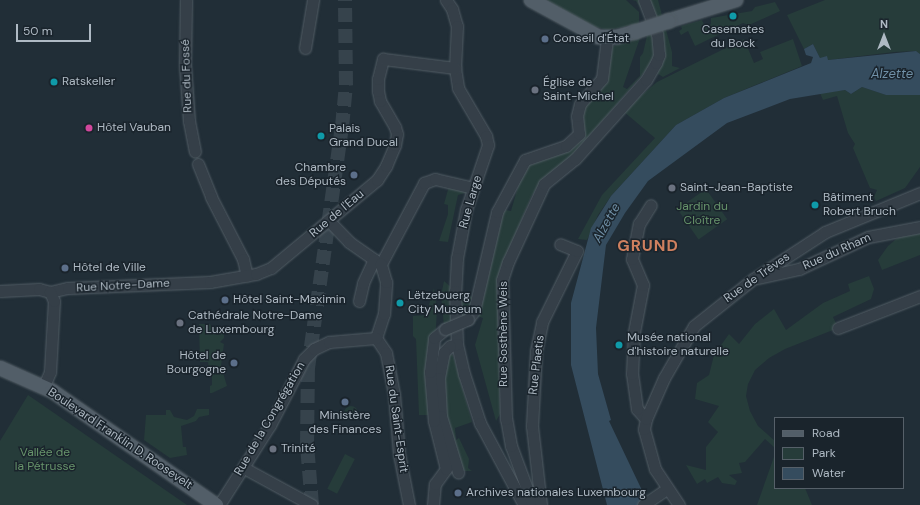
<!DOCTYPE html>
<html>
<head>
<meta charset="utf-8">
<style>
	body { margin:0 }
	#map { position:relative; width:920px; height:505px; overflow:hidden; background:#212e37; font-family:"DM Sans",sans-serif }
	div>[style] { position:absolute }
	.green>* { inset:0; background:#263c3a; transform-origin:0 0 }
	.round { border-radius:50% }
	.water>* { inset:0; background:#354c5e }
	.major-tunnel>* { height:14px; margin-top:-7px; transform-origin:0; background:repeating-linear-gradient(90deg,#36434c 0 14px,transparent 0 21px) }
	.roads { filter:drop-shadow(0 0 1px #525d65) drop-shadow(0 0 1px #525d65) }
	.minor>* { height:11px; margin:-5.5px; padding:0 5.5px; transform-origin:5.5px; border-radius:5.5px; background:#353f48 }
	.major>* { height:14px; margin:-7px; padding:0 7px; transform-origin:7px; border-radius:7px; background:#525e68 }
	.bridges { filter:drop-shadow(0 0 1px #525d65) drop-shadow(0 0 1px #525d65) }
	.minor-bridge>* { height:11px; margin:-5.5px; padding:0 5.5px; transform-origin:5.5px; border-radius:5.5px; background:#353f48 }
	.major-bridge>* { height:14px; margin:-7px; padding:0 7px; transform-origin:7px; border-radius:7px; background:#525e68 }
	.dots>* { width:11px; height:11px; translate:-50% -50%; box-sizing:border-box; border:2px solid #1a242c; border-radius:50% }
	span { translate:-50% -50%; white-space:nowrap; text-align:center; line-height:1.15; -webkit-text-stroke:3px #1a242c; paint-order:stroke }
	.poi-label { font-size:12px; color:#afbac4 }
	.left { translate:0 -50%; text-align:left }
	.right { translate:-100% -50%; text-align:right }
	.street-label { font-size:12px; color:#afbac4 }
	.park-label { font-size:12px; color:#67946b }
	.water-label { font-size:13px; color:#7090a7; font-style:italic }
	.district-label { font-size:16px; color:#cf805f; font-weight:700; letter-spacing:1px }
	.legend { position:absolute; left:774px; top:417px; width:130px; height:72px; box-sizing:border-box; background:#1a242c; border:1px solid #566069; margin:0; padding:5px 7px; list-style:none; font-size:12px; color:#afbac4 }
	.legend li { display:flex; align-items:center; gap:8px; height:20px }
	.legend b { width:20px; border:1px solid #566069 }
	.north { position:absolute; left:864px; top:16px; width:40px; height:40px; -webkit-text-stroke:3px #1a242c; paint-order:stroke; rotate:0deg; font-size:11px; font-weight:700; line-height:16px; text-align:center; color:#afbac4 }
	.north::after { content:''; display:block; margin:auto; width:14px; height:18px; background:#afbac4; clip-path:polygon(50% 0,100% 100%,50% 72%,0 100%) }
	.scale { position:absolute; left:16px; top:24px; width:75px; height:18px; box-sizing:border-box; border:2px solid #afbac4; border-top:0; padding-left:5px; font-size:12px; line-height:14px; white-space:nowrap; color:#afbac4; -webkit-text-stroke:3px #1a242c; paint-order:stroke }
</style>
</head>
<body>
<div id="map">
	<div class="green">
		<i style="clip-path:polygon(546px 0,626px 0,639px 12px,639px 24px,608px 30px,591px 26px)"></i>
		<i style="clip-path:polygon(632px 0,658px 0,672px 52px,672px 66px,680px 68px,663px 77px,648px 68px,570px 158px,541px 181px,531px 197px,498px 276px,500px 414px,496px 421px,475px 345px,483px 318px,477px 316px,498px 215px,505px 210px,511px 211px,523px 169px,533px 160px,566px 151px,585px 133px,581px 115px,583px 105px,601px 86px,605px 85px,613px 46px,640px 38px,623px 87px,627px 89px,640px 76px,640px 57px,643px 53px,647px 36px,645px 15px,636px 1px)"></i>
		<i style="clip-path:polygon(825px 0,920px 0,920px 54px,915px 51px,894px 52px,828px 60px,820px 58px,813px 44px,804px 49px,787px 15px)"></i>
		<i style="clip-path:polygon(775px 2px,780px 11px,749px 25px,743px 23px,695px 46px,688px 31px,681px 35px,679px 31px,682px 29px,681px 26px,702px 20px,705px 27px,711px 24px,711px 18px,752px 11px,755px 7px)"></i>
		<i style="clip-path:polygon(744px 39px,754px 63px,763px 59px,760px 52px,793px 39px,802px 66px,724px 98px,676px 125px,611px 196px,598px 215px,587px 240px,578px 239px,602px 195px,655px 138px,623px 111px,657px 82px)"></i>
		<i style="clip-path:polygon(862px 87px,886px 95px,920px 95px,920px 167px,905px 188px,876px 201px,874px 197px,877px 190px,870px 188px,853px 148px,855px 144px,848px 133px,837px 96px,823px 100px,820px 93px,845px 90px,851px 94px)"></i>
		<i style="clip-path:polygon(449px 186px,468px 192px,458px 195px,448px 242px,439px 241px,448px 214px,448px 205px,444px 204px)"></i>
		<i style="left:706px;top:189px;width:37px;height:35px;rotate:55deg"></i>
		<i style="clip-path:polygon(920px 227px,920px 255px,882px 270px,878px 260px,888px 246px,909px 228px)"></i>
		<i style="clip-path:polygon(869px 276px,874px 289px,871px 299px,833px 317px,838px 328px,785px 349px,769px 358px,755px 370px,748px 384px,746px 396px,750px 411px,758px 426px,775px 441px,775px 448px,765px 439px,745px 462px,739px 463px,742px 473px,729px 475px,737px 481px,735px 485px,722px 483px,718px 477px,707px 483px,705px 479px,697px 484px,686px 465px,706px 470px,706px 447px,718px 432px,708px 422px,719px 406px,695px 399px,697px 383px,709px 375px,714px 355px,729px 334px,739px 344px,755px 324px,774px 309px,786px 330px,823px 303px,850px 291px,848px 284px)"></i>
		<i style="clip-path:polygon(444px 281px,452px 288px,452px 322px,444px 326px,441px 296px)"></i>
		<i style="clip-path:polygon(434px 288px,437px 311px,430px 415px,419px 415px,416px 339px,413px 336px,413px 316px,426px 315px)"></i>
		<i style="clip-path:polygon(459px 293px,473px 297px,471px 308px,465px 316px,459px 319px)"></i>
		<i style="clip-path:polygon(199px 324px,210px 324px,214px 332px,224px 332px,224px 338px,220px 342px,224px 344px,221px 366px,227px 386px,212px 393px,210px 393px,210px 386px,212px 385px,212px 370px,209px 370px,208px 362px,200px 362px)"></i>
		<i style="clip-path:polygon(447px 353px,453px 355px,472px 422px,455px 428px,456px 440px,459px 438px,469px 459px,468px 468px,472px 471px,461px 471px,444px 415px,443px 378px)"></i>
		<i style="clip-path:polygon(28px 395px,31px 397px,187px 505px,0 505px,0 441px)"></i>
		<i class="round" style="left:344px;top:406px;width:14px;height:14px"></i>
		<i style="clip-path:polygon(197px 409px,209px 409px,209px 415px,199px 417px,196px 421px,181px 426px,183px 447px,186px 447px,187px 455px,170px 458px,144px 440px,146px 415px,166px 415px,166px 410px,170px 410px,174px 417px,187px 420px,194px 416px)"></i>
		<i style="left:345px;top:454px;width:11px;height:39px;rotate:27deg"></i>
		<i style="clip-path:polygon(775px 454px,775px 488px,805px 488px,812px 505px,757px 505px)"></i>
	</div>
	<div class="water">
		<i style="clip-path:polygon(813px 44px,820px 58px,827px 56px,828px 60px,916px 51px,920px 54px,920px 95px,886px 95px,862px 87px,851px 94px,845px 90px,790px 99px,727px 123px,648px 181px,625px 213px,606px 245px,596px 328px,598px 374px,611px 420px,609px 421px,649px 505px,607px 505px,571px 365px,571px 303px,591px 228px,611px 196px,676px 125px,724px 98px,811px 63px,813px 57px,806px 55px,804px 49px)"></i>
	</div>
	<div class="major-tunnel">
		<i style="left:312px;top:505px;width:60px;rotate:-94.8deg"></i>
		<i style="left:307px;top:445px;width:77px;rotate:-89.3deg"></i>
		<i style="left:308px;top:368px;width:243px;rotate:-82deg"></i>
		<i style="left:342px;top:127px;width:42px;rotate:-84.6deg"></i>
		<i style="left:346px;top:85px;width:85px;rotate:-90.7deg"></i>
	</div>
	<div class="roads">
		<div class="minor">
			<i style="left:186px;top:0;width:65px;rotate:90.9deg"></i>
			<i style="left:185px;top:65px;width:56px;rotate:85.9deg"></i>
			<i style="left:189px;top:121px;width:31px;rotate:79deg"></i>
			<i style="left:446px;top:0;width:11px;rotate:56deg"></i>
			<i style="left:452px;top:9px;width:18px;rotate:74deg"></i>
			<i style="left:457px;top:26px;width:42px;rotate:92.7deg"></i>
			<i style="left:455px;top:68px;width:20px;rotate:81deg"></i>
			<i style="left:458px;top:88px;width:56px;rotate:59.7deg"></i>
			<i style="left:486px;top:136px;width:9px;rotate:77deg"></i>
			<i style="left:488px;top:145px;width:69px;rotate:108.7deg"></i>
			<i style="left:466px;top:210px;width:49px;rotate:100.6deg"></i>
			<i style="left:457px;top:258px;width:33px;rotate:93deg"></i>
			<i style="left:455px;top:291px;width:53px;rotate:87.8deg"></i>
			<i style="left:457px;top:344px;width:31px;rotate:77deg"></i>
			<i style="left:464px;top:374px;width:52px;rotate:71.9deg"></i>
			<i style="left:480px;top:423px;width:93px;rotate:61.8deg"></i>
			<i style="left:305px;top:48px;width:49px;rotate:-80.5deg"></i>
			<i style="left:198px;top:164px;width:35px;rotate:68deg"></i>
			<i style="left:211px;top:197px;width:70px;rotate:62.7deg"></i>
			<i style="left:243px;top:259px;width:17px;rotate:77deg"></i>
			<i style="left:329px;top:221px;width:29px;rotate:46deg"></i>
			<i style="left:349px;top:242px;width:39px;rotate:35deg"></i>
			<i style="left:381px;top:264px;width:92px;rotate:-62deg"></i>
			<i style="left:424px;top:183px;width:12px;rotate:-20deg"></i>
			<i style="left:435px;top:179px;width:39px;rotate:13deg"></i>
			<i style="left:758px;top:278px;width:42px;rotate:-12.4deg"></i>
			<i style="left:799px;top:269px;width:76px;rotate:-24.9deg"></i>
			<i style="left:868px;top:237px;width:53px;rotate:-10.9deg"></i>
			<i style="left:0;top:291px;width:39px;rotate:-3deg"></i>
			<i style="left:39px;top:289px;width:11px;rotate:15deg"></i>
			<i style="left:50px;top:292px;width:18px;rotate:-13deg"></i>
			<i style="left:68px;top:288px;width:142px;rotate:-2.4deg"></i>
			<i style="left:210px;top:282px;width:47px;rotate:-9.9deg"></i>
			<i style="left:256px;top:274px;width:16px;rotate:-22deg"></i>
			<i style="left:271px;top:268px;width:138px;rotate:-39.7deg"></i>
			<i style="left:377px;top:180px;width:17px;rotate:-57deg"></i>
			<i style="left:386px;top:166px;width:23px;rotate:-67deg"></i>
			<i style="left:395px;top:145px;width:11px;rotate:-80deg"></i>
			<i style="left:397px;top:134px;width:7px;rotate:-106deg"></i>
			<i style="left:395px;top:127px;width:30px;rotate:-120deg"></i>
			<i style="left:380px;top:101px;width:10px;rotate:-101deg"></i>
			<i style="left:378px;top:91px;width:12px;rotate:-90deg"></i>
			<i style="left:378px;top:79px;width:21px;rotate:-76deg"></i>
			<i style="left:383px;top:59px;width:73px;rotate:7.1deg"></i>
			<i style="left:359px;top:301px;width:18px;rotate:-77deg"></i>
			<i style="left:363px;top:283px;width:26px;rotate:-65deg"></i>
			<i style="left:468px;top:319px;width:10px;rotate:-53deg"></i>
			<i style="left:474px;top:311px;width:102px;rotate:-76.9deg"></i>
			<i style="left:497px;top:212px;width:59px;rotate:-61.7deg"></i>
			<i style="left:525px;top:160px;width:43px;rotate:-18.9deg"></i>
			<i style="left:566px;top:146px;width:18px;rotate:-43deg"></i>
			<i style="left:579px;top:134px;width:18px;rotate:-96deg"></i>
			<i style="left:577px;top:116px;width:12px;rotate:-76deg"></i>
			<i style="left:580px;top:104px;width:33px;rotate:-49deg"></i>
			<i style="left:602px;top:79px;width:40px;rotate:-82.9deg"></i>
			<i style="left:838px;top:328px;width:88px;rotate:-21.3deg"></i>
			<i style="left:376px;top:338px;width:18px;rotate:56deg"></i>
			<i style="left:386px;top:353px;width:42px;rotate:79deg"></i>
			<i style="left:394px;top:394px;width:60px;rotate:85.2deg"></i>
			<i style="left:399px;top:454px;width:52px;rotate:78.9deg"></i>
			<i style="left:376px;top:338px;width:25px;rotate:-72deg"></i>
			<i style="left:384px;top:314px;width:32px;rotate:-86deg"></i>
			<i style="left:386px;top:282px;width:19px;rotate:-106deg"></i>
			<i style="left:457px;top:344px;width:7px;rotate:164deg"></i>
			<i style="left:450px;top:346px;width:8px;rotate:135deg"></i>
			<i style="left:444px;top:352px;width:26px;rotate:101deg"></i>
			<i style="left:439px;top:378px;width:38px;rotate:87deg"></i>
			<i style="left:441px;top:416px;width:59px;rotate:73.1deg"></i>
			<i style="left:44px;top:386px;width:15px;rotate:-67deg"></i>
			<i style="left:50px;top:372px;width:71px;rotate:-86.8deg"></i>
			<i style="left:54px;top:301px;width:10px;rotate:-114deg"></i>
			<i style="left:646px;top:419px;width:13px;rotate:-132deg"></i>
			<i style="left:637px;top:409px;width:35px;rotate:-98deg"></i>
			<i style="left:632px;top:374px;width:42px;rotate:-87.3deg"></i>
			<i style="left:634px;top:332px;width:48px;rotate:-79.2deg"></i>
			<i style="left:643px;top:285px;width:28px;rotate:-113deg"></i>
			<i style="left:632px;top:259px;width:36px;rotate:-79deg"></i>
			<i style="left:639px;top:224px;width:22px;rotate:-58deg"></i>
			<i style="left:244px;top:468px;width:77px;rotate:28.6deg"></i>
			<i style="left:219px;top:505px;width:95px;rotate:-57.5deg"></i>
			<i style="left:270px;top:425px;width:74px;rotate:-62.7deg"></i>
			<i style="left:304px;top:359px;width:14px;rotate:-45deg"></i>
			<i style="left:314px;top:349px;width:17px;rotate:-25deg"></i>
			<i style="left:329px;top:342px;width:47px;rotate:-4.9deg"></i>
			<i style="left:433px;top:505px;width:21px;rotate:-85deg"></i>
			<i style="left:435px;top:484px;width:19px;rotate:-54deg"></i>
			<i style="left:446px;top:469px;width:49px;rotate:-104deg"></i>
			<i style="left:434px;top:421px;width:49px;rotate:-94.7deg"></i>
			<i style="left:430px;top:372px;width:34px;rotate:-83deg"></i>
			<i style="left:434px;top:338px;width:14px;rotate:-39deg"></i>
			<i style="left:533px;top:505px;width:63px;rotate:-110.4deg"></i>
			<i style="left:511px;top:446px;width:27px;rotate:-100deg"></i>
			<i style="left:506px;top:419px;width:139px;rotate:-91.6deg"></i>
			<i style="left:502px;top:280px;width:19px;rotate:-72deg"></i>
			<i style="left:508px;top:262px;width:86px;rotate:-65.2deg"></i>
			<i style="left:544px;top:184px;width:40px;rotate:-39deg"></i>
			<i style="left:575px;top:159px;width:106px;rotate:-48.1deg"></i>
			<i style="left:646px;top:80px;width:20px;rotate:-60deg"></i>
			<i style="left:656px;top:63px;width:9px;rotate:-69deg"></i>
			<i style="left:659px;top:55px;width:21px;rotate:-95deg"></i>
			<i style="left:657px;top:34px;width:36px;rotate:-111deg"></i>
			<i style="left:541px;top:505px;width:80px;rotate:-96.5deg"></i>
			<i style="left:532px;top:426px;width:75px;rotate:-86.9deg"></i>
			<i style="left:536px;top:351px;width:30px;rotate:-78deg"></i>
			<i style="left:542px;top:322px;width:79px;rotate:-63.8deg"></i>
			<i style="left:577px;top:251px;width:18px;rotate:-158deg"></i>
			<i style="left:643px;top:505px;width:29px;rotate:-34deg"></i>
			<i style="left:679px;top:505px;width:43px;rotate:-123.7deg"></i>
			<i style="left:655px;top:469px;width:41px;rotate:-105.4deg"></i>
			<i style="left:644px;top:429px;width:10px;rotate:-79deg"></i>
			<i style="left:646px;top:419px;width:45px;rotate:-66.3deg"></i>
			<i style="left:664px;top:378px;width:60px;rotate:-60deg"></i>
			<i style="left:694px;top:326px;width:75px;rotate:-38.5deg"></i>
			<i style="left:753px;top:279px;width:86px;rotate:-33.1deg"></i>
			<i style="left:825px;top:232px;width:103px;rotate:-22.3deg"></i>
		</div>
		<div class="major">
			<i style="left:531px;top:0;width:77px;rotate:28.6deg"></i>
			<i style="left:599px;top:37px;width:18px"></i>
			<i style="left:617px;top:37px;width:19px;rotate:-16deg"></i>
			<i style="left:668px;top:21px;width:71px;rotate:-17.2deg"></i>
			<i style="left:0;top:368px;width:57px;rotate:23.9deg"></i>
			<i style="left:52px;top:391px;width:200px;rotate:34.8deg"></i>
		</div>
	</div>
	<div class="bridges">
		<div class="minor-bridge">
			<i style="left:445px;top:329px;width:25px;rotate:-23deg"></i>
		</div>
		<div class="major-bridge">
			<i style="left:635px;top:32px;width:35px;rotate:-18deg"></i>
		</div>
	</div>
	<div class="dots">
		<i style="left:733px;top:16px;background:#0f9aa8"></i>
		<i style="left:545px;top:39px;background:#5c6f8a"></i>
		<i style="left:54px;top:82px;background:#0f9aa8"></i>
		<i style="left:535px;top:90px;background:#6b7280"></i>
		<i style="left:89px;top:128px;background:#d1479c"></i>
		<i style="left:321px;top:136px;background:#0f9aa8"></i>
		<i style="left:354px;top:175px;background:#5c6f8a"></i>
		<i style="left:672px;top:188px;background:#6b7280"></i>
		<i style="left:815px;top:205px;background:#0f9aa8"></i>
		<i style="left:65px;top:268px;background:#5c6f8a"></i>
		<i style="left:225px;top:300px;background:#5c6f8a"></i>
		<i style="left:400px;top:303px;background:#0f9aa8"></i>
		<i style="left:180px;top:323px;background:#6b7280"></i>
		<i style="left:619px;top:345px;background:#0f9aa8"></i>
		<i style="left:234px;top:363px;background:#5c6f8a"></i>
		<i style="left:345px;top:402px;background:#5c6f8a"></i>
		<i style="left:273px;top:449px;background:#6b7280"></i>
		<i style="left:458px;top:493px;background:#5c6f8a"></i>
	</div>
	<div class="poi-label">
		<span style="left:733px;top:37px">Casemates<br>du Bock</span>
		<span class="left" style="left:553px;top:39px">Conseil d'État</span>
		<span class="left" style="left:62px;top:82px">Ratskeller</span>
		<span class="left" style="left:543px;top:90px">Église de<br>Saint-Michel</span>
		<span class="left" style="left:97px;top:128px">Hôtel Vauban</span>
		<span class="left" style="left:329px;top:136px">Palais<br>Grand Ducal</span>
		<span class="right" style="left:346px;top:175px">Chambre<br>des Députés</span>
		<span class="left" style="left:680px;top:188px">Saint-Jean-Baptiste</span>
		<span class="left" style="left:823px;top:205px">Bâtiment<br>Robert Bruch</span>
		<span class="left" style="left:73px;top:268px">Hôtel de Ville</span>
		<span class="left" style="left:408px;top:303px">Lëtzebuerg<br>City Museum</span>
		<span class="left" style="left:233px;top:300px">Hôtel Saint-Maximin</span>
		<span class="left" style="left:188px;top:323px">Cathédrale Notre-Dame<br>de Luxembourg</span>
		<span class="left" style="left:627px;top:345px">Musée national<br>d'histoire naturelle</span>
		<span class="right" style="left:226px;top:363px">Hôtel de<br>Bourgogne</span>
		<span style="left:345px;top:423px">Ministère<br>des Finances</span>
		<span class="left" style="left:281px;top:449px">Trinité</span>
		<span class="left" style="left:466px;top:493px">Archives nationales Luxembourg</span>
	</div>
	<div class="street-label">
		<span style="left:187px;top:76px;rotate:-92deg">Rue du Fossé</span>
		<span style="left:471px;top:202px;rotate:-74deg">Rue Large</span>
		<span style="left:337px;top:214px;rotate:-40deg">Rue de l'Eau</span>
		<span style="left:837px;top:252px;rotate:-24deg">Rue du Rham</span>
		<span style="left:757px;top:278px;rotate:-35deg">Rue de Trèves</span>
		<span style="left:123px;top:286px;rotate:-3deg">Rue Notre-Dame</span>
		<span style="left:504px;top:334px;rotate:-90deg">Rue Sosthène Weis</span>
		<span style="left:537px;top:365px;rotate:-83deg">Rue Plaetis</span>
		<span style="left:270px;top:419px;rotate:-60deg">Rue de la Congrégation</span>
		<span style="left:396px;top:419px;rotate:82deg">Rue du Saint-Esprit</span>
		<span style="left:120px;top:439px;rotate:34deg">Boulevard Franklin D. Roosevelt</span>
	</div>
	<div class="park-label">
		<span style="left:702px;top:214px">Jardin du<br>Cloître</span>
		<span style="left:45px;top:460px">Vallée de<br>la Pétrusse</span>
	</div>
	<div class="water-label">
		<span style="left:892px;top:74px">Alzette</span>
		<span style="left:607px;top:223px;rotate:-61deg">Alzette</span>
	</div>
	<div class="district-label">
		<span style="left:648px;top:246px">GRUND</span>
	</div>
	<ul class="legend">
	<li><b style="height:5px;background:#525e68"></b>Road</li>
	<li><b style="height:11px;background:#263c3a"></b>Park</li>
	<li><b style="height:11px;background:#354c5e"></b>Water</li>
	</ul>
	<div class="north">N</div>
	<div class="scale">50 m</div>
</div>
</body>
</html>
